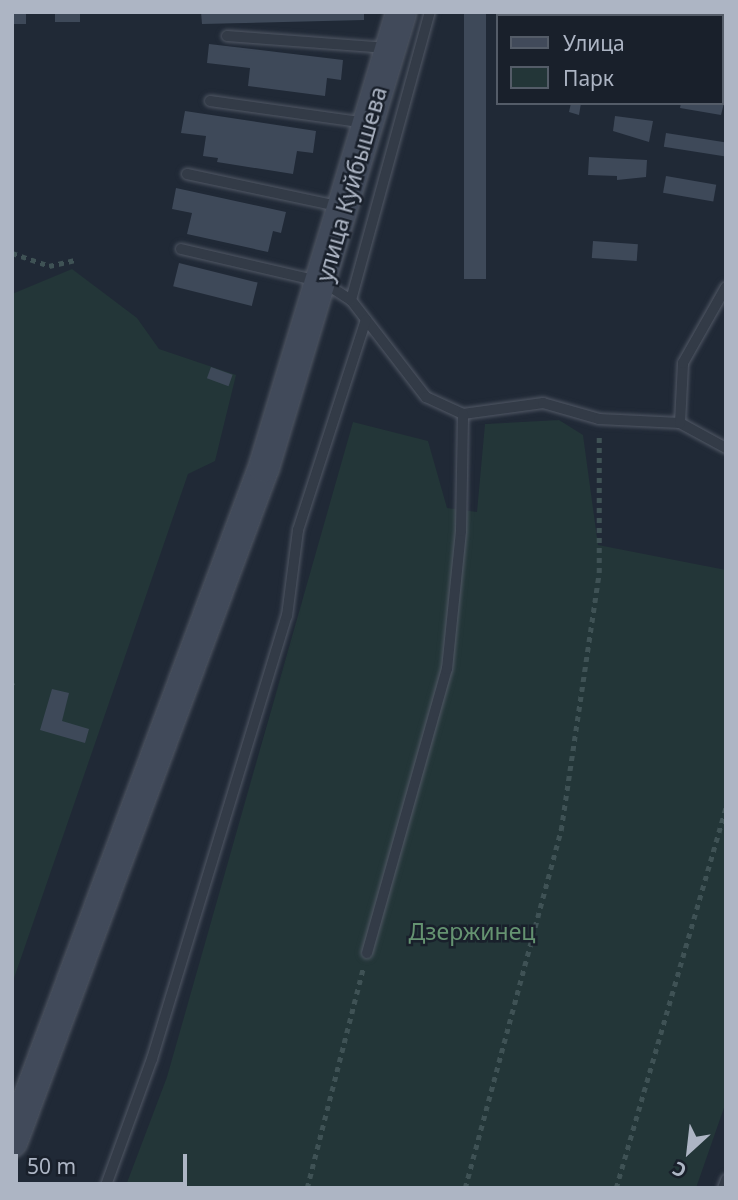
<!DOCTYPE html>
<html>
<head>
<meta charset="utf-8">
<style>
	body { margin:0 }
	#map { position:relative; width:738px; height:1200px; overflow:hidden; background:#202936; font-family:"Noto Sans",sans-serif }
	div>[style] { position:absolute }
	.green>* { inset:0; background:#233638 }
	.building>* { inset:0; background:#3e4959; transform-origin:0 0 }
	.path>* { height:4.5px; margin-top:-2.25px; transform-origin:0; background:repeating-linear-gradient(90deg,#3f5255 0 5px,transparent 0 10px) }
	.roads { filter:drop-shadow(0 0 2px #515865) drop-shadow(0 0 2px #515865) }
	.lane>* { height:10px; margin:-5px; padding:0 5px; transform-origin:5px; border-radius:5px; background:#333b47 }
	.secondary>* { height:30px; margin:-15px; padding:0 15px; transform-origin:15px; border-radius:15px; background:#414a5a }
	span { translate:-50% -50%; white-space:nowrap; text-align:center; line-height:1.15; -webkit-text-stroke:5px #19202b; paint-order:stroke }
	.street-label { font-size:23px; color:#adb5c4 }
	.park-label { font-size:23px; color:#659371 }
	.frame { position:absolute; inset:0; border:14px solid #adb5c4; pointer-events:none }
	.legend { position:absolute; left:496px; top:14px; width:228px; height:91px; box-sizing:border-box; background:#19202b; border:2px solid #545c68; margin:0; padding:9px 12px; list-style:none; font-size:21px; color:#adb5c4 }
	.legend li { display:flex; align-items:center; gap:14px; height:35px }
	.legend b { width:35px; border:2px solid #545c68 }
	.north { position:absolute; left:654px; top:1116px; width:70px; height:70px; -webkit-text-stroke:5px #19202b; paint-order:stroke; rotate:207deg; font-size:19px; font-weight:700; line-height:28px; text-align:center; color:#adb5c4 }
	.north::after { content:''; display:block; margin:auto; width:24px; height:32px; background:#adb5c4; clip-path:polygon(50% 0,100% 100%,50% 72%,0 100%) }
	.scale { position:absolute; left:14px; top:1154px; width:173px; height:32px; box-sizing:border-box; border:4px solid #adb5c4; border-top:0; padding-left:9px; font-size:21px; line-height:24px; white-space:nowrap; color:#adb5c4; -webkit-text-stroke:5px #19202b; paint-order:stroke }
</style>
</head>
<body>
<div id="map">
	<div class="green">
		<i style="clip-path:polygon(72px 269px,137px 318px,159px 349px,236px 375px,215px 461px,188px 474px,12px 984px,12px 294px)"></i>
		<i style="clip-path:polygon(559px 420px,583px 435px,598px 545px,726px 570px,726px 1102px,696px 1188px,125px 1188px,167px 1077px,353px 422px,428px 441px,447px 508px,477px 512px,485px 424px)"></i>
	</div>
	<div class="building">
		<i style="left:12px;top:12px;width:14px;height:12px"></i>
		<i style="left:55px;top:12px;width:25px;height:10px"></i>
		<i style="clip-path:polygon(201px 12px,364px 12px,364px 20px,202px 24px)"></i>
		<i style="left:464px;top:12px;width:22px;height:267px"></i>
		<i style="clip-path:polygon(552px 12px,611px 12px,620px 15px,562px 16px)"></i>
		<i style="clip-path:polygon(702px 12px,726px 12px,726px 18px,722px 16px)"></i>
		<i style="clip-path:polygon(209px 44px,343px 60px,341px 80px,327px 78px,325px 96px,248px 86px,250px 68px,207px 63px)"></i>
		<i style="clip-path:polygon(571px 103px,581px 103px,579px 115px,569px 112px)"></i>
		<i style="clip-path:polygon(681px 103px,724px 103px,721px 115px,680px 108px)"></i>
		<i style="clip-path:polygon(185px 111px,316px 131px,313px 153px,297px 151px,293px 174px,217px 162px,218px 158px,203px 156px,206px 136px,181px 133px)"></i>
		<i style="clip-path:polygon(615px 116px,653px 121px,649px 142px,613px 131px)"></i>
		<i style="left:666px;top:133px;width:61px;height:14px;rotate:9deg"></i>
		<i style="clip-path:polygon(589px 157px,647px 160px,646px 177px,617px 180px,617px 176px,588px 175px)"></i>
		<i style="left:666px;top:176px;width:51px;height:17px;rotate:10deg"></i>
		<i style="clip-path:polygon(176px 188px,286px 212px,281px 233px,273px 231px,268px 252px,187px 234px,192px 213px,172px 209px)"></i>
		<i style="left:593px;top:241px;width:45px;height:17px;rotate:4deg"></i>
		<i style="left:179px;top:263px;width:81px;height:24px;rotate:14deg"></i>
		<i style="left:211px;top:367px;width:23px;height:12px;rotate:20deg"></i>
		<i style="clip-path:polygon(52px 689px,69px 693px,62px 721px,89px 729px,85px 743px,40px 730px)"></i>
	</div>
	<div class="path">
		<i style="left:12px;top:253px;width:39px;rotate:19deg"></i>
		<i style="left:49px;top:266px;width:28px;rotate:-13deg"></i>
		<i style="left:12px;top:683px;width:2px;rotate:-27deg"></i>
		<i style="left:307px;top:1188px;width:227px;rotate:-75.7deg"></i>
		<i style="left:465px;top:1188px;width:371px;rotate:-75deg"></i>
		<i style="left:561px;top:830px;width:260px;rotate:-81.6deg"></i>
		<i style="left:599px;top:573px;width:139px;rotate:-90deg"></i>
		<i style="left:616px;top:1188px;width:398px;rotate:-73.9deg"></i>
	</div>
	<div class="roads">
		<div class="lane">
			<i style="left:227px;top:36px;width:161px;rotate:4.3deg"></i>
			<i style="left:210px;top:101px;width:158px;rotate:8deg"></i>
			<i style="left:187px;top:174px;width:158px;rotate:12deg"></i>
			<i style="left:181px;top:249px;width:146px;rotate:13.1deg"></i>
			<i style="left:323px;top:282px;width:33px;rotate:33deg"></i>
			<i style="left:351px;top:300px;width:123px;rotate:52.3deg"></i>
			<i style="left:426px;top:397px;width:41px;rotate:24.7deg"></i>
			<i style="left:463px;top:414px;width:81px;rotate:-7.8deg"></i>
			<i style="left:543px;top:403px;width:58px;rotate:15.9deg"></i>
			<i style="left:599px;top:419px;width:81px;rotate:2.8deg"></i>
			<i style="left:680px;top:423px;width:52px;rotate:28.5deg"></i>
			<i style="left:351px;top:300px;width:299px;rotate:-74.7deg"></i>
			<i style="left:680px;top:423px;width:60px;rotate:-87.1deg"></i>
			<i style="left:683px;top:363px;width:87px;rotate:-60.5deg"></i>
			<i style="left:367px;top:953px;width:295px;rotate:-74.3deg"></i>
			<i style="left:447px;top:669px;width:139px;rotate:-84.2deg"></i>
			<i style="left:461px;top:531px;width:117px;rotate:-89deg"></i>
			<i style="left:105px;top:1188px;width:137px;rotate:-70deg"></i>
			<i style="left:152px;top:1059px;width:463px;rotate:-73.1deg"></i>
			<i style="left:287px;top:616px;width:87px;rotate:-82.7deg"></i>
			<i style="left:298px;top:530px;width:221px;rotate:-72.1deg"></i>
			<i style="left:723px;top:1188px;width:9px;rotate:-69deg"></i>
		</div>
		<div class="secondary">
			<i style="left:12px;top:1142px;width:721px;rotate:-69.53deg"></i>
			<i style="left:264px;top:467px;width:475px;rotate:-73.2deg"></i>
		</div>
	</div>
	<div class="street-label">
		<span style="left:351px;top:184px;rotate:-74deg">улица Куйбышева</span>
	</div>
	<div class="park-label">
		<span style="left:472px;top:931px">Дзержинец</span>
	</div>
	<div class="frame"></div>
	<ul class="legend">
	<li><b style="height:9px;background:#414a5a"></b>Улица</li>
	<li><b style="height:19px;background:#233638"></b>Парк</li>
	</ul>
	<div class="north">С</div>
	<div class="scale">50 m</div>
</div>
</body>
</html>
